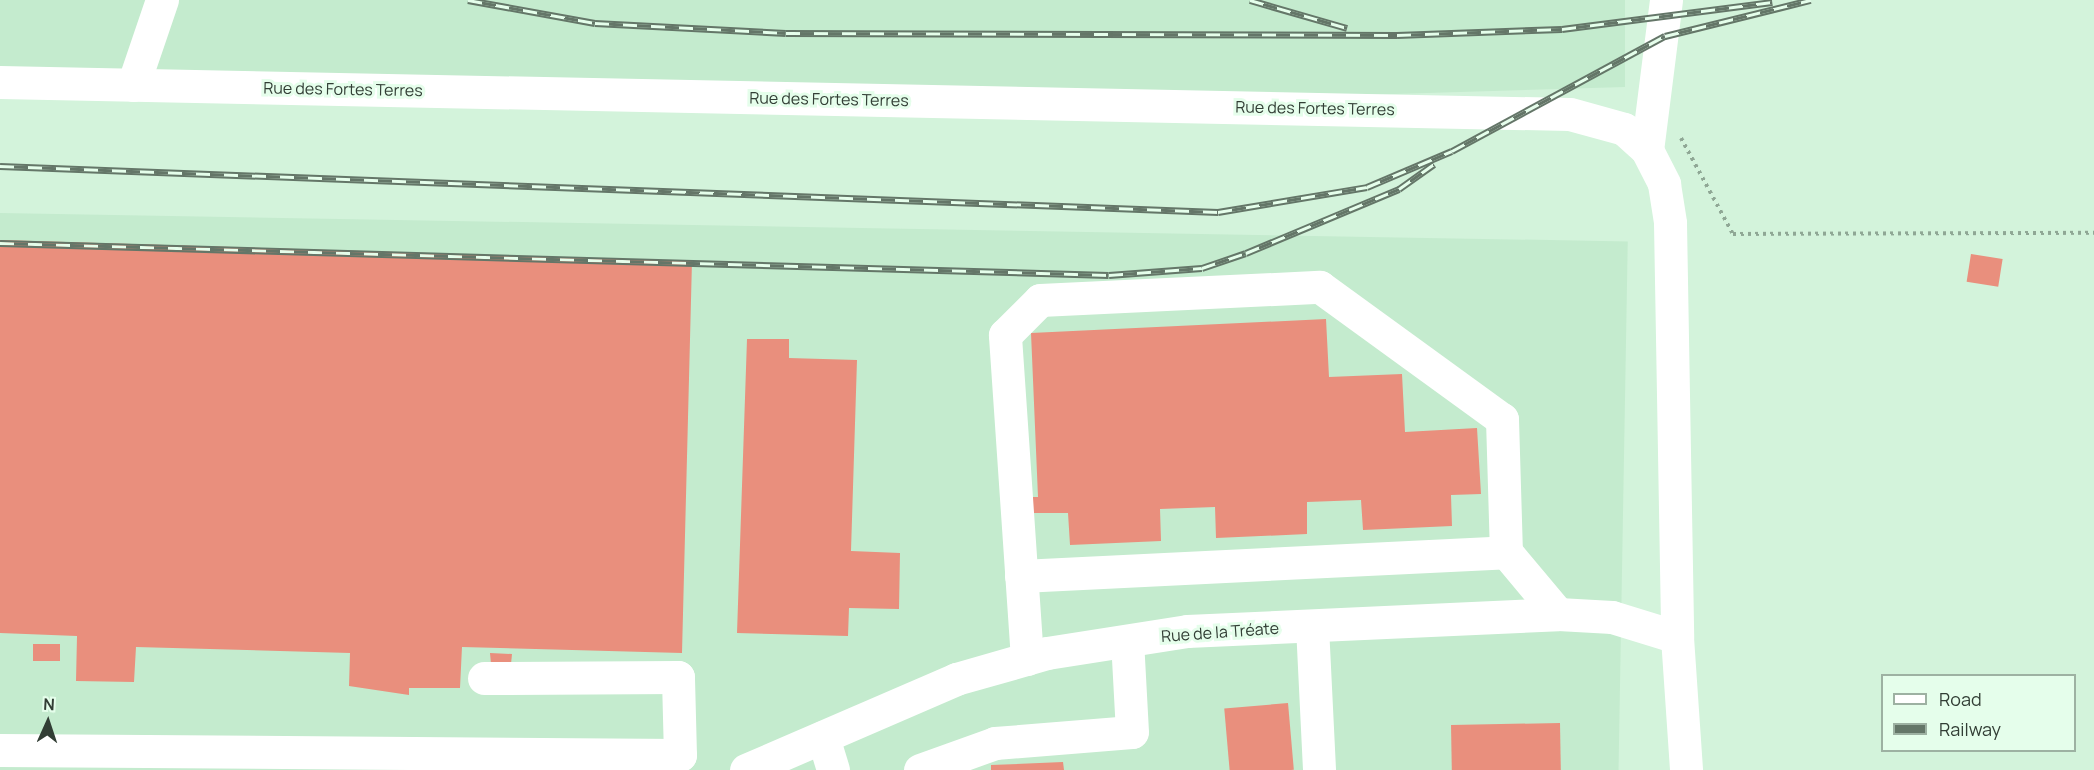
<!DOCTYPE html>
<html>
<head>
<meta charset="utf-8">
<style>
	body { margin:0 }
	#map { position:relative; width:2094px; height:770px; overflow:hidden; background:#d3f3db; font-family:Manrope,sans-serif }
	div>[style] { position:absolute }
	.built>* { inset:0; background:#c4ebce; transform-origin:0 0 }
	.building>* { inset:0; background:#e98f7d; transform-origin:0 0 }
	.path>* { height:4px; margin-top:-2px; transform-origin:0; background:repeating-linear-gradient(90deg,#8fa795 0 3px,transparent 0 7.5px) }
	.minor>* { height:33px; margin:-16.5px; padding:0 16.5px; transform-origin:16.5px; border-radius:16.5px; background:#fff }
	.rail>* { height:7px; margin-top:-3.5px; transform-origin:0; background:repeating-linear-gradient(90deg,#e5feeb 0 14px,#647668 0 28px); box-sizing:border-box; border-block:2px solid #647668 }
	span { translate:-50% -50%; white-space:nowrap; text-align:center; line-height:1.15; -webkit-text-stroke:6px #e5feeb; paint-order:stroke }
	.street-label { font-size:16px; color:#323e35 }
	.legend { position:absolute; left:1881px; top:674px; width:195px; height:78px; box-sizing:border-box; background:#e5feeb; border:2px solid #9db1a2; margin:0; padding:8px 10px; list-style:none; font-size:18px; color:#323e35 }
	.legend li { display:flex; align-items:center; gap:12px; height:30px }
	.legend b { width:30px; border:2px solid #9db1a2 }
	.north { position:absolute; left:18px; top:692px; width:60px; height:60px; -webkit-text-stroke:4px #e5feeb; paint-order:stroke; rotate:3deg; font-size:16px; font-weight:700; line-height:24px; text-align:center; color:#323e35 }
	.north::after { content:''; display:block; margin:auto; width:21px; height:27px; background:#323e35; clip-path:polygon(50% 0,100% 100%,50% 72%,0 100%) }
</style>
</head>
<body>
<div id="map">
	<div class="built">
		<i style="clip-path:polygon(0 0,1625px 0,1625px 87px,1164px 101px,0 71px)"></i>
		<i style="left:0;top:213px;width:1628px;height:557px;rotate:1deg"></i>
	</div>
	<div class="building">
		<i style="clip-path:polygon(0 240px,692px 261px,682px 653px,462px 647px,460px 688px,409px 688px,409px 695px,349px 686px,350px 653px,136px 647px,134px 682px,76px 681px,77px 636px,0 633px)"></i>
		<i style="left:1971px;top:254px;width:32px;height:28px;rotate:9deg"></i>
		<i style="clip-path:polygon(1326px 319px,1329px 377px,1402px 374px,1405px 432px,1477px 428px,1481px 494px,1451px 495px,1452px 526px,1363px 530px,1361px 500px,1307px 502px,1307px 534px,1216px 538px,1215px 507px,1160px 509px,1161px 541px,1070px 545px,1068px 513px,1030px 513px,1029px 497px,1038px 497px,1031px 333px)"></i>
		<i style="clip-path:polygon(747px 339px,789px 339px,789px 358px,857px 360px,851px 551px,900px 553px,899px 609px,849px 608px,848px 636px,737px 633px)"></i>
		<i style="left:33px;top:644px;width:27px;height:17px"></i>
		<i style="clip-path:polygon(490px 653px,512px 654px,511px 664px,491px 664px)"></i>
		<i style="left:1288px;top:703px;width:67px;height:64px;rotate:85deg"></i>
		<i style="left:1560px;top:723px;width:47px;height:109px;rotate:89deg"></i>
		<i style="clip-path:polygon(1063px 762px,1064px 770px,991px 770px,991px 765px)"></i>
	</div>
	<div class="path">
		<i style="left:1681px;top:138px;width:109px;rotate:61.6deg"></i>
		<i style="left:1733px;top:234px;width:361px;rotate:-0.2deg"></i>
	</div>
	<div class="minor">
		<i style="left:1666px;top:0;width:151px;rotate:97.2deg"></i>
		<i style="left:1647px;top:150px;width:38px;rotate:63deg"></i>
		<i style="left:1664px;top:184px;width:39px;rotate:81deg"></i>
		<i style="left:1670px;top:223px;width:414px;rotate:89deg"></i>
		<i style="left:1677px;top:637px;width:133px;rotate:86.1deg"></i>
		<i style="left:0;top:82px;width:1570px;rotate:1.17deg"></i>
		<i style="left:1570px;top:114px;width:56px;rotate:15.5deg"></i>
		<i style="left:1624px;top:129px;width:31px;rotate:42deg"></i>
		<i style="left:133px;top:85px;width:90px;rotate:-71.2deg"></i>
		<i style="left:1021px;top:576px;width:486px;rotate:-2.8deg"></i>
		<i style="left:1312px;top:626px;width:144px;rotate:87.2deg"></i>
		<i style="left:1027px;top:659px;width:325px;rotate:-93.9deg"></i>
		<i style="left:1005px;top:335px;width:49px;rotate:-45deg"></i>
		<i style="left:1040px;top:300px;width:280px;rotate:-2.7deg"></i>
		<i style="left:1320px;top:287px;width:225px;rotate:36deg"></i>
		<i style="left:1502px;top:419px;width:133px;rotate:88.3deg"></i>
		<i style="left:1506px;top:552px;width:81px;rotate:50deg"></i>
		<i style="left:823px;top:737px;width:34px;rotate:73deg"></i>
		<i style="left:0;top:750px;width:680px;rotate:0.42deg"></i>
		<i style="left:680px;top:755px;width:78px;rotate:-91.5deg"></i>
		<i style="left:678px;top:677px;width:194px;rotate:179.7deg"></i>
		<i style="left:746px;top:770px;width:229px;rotate:-23.4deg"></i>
		<i style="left:956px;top:679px;width:95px;rotate:-15.9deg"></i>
		<i style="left:1047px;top:653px;width:142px;rotate:-8.9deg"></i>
		<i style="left:1187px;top:631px;width:371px;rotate:-2.6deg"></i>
		<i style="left:1558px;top:614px;width:54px;rotate:3.2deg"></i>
		<i style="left:1612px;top:617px;width:68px;rotate:17.1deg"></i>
		<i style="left:920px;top:770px;width:80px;rotate:-19.8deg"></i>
		<i style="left:995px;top:743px;width:137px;rotate:-4.6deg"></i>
		<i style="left:1132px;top:732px;width:91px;rotate:-93.1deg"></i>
	</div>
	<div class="rail">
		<i style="left:468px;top:0;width:129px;rotate:10.3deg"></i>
		<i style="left:595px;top:23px;width:191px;rotate:3deg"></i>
		<i style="left:786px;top:33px;width:611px;rotate:0.19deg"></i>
		<i style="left:1397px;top:35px;width:165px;rotate:-2.1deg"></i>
		<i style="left:1562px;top:29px;width:212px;rotate:-7.3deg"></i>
		<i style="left:1250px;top:0;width:101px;rotate:16.1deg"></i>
		<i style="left:0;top:166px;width:1219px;rotate:2.16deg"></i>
		<i style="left:1218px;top:212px;width:151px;rotate:-9.5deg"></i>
		<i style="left:1367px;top:187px;width:92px;rotate:-23deg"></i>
		<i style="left:1452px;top:151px;width:242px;rotate:-28.4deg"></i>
		<i style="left:1665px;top:36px;width:150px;rotate:-13.9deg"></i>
		<i style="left:0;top:243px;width:1109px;rotate:1.65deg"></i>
		<i style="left:1109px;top:275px;width:93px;rotate:-4.3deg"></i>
		<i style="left:1202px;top:268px;width:46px;rotate:-18.8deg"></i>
		<i style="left:1246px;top:253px;width:166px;rotate:-22.7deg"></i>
		<i style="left:1399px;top:189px;width:43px;rotate:-35.5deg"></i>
	</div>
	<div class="street-label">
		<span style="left:343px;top:89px;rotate:1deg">Rue des Fortes Terres</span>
		<span style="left:829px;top:99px;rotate:1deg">Rue des Fortes Terres</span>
		<span style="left:1315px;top:108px;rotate:1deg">Rue des Fortes Terres</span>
		<span style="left:1220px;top:632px;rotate:-4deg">Rue de la Tréate</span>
	</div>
	<ul class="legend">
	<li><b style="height:8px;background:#fff"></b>Road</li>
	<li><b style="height:8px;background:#647668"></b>Railway</li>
	</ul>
	<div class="north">N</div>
</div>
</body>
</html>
